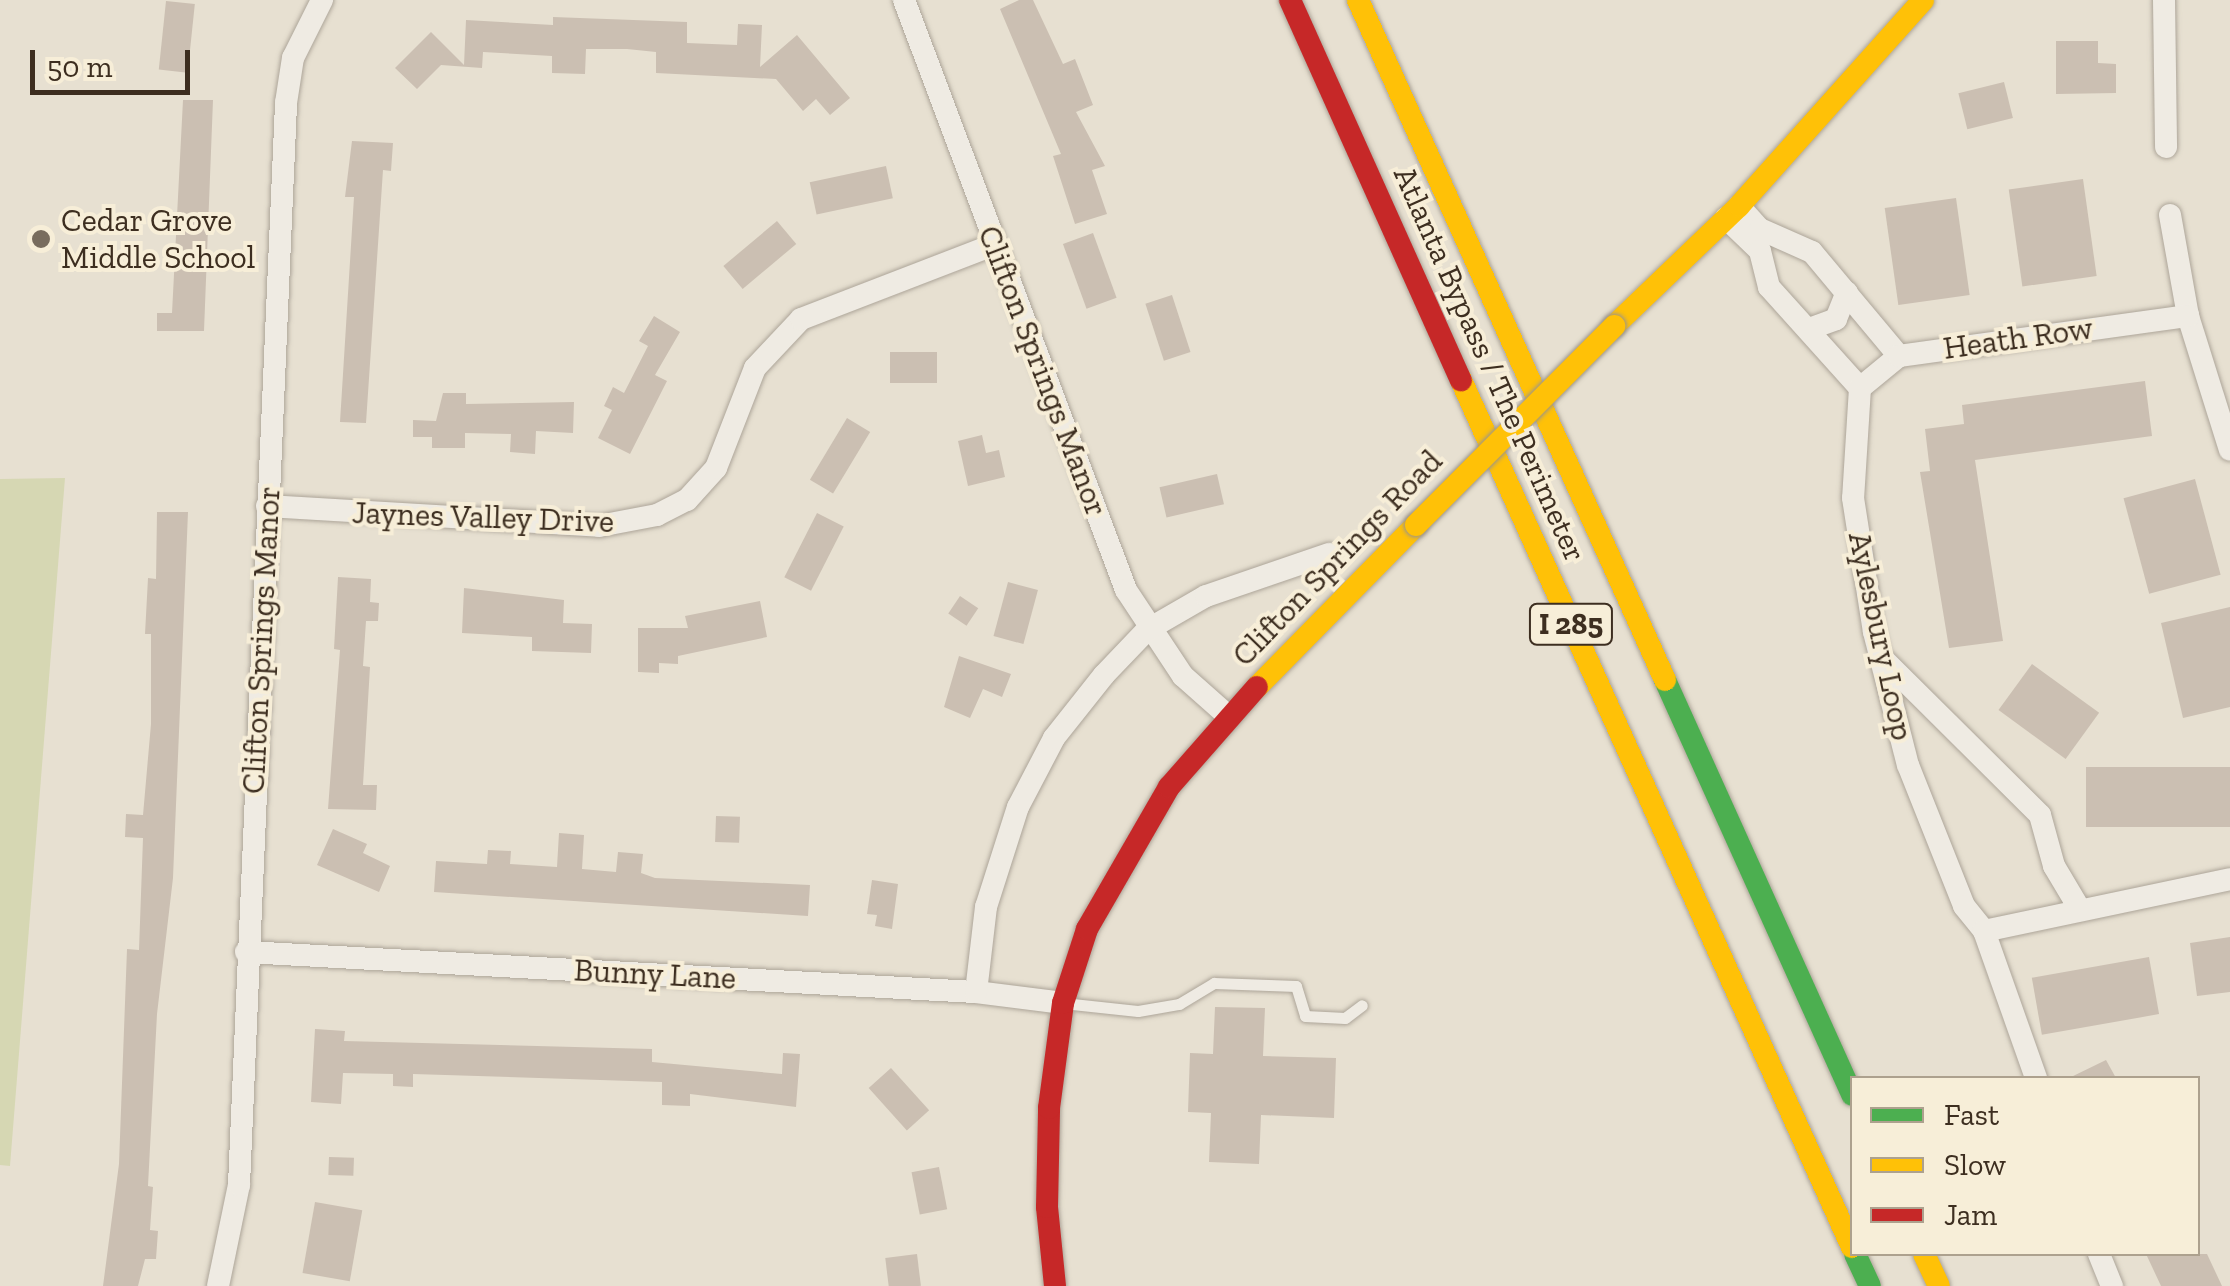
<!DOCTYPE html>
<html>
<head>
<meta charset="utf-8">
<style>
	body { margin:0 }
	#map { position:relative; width:2230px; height:1286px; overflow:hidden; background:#e7e0d1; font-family:"Zilla Slab",serif }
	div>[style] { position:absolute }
	.green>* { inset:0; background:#d6d7b3 }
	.building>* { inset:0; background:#cbbfb2; transform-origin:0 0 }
	.roads { filter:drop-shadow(0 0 2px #ada599) drop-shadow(0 0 2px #ada599) }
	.lane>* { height:11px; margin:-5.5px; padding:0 5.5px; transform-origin:5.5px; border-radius:5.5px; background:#efebe3 }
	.street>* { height:22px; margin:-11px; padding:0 11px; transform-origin:11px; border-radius:11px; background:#efebe3 }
	.fast>* { height:22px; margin:-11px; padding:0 11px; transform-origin:11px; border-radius:11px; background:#4caf50 }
	.slow>* { height:22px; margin:-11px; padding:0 11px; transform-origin:11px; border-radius:11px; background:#ffc107 }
	.jam>* { height:22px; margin:-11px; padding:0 11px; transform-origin:11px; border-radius:11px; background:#c62828 }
	.bridges { filter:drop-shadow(0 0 2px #9c958a) drop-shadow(0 0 2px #9c958a) }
	.slow-bridge>* { height:22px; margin:-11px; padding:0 11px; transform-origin:11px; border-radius:11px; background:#ffc107 }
	.dots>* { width:28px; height:28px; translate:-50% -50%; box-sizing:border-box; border:5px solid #f7eed8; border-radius:50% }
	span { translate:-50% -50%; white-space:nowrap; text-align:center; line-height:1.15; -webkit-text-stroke:8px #f7eed8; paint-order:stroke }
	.shield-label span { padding:2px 8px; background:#f7eed8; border:2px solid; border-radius:8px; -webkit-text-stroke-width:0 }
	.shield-label { font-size:30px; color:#3d2e20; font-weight:700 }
	.poi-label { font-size:32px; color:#3d2e20 }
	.left { translate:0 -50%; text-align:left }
	.street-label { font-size:32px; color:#3d2e20 }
	.legend { position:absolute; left:1850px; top:1076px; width:350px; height:180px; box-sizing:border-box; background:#f7eed8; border:2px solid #ada18e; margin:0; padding:12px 18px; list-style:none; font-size:30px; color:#3d2e20 }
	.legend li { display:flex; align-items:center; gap:20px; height:50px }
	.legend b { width:50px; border:2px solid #ada18e }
	.scale { position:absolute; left:30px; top:50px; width:160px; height:45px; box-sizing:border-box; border:5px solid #3d2e20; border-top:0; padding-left:12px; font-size:30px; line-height:35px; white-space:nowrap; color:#3d2e20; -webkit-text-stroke:8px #f7eed8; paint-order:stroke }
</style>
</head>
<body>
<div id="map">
	<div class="green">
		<i style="clip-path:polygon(65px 478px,10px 1166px,0 1165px,0 479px)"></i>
	</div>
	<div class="building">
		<i style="clip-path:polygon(1019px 0,1033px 0,1063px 64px,1075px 59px,1093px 105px,1076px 112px,1105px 166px,1092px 170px,1107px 214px,1075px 224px,1053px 156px,1061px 154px,1000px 9px)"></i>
		<i style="left:166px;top:1px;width:29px;height:69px;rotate:6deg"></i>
		<i style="clip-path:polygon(553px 17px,687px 22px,687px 43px,737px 45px,738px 24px,762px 25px,760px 67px,797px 35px,850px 98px,830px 115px,816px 99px,803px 111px,776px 79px,656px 73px,656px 52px,627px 49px,586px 49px,585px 74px,552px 73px,552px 56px,483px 52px,482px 68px,441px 65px,417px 89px,395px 68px,431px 32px,464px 65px,466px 20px,553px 25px)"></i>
		<i style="clip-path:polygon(2056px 41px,2098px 41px,2098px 63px,2116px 64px,2116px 93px,2056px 94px)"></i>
		<i style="left:2004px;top:82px;width:37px;height:47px;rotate:76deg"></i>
		<i style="clip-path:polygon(183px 100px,213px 100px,204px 331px,157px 331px,157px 313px,172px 313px)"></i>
		<i style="clip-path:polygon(352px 141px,393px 143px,391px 171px,383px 170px,366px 423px,340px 422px,354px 197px,345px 197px)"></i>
		<i style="left:886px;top:166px;width:33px;height:78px;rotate:78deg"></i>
		<i style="left:2083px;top:179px;width:98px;height:75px;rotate:82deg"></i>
		<i style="left:1956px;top:198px;width:98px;height:72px;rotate:82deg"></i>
		<i style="left:777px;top:221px;width:30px;height:70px;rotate:50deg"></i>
		<i style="left:1093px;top:233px;width:69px;height:32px;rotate:70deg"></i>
		<i style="left:1172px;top:295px;width:60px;height:28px;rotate:72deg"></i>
		<i style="clip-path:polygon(654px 316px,680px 332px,655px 375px,667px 381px,630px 454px,598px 438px,612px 410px,604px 406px,613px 387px,624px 393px,648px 346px,639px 341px)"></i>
		<i style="left:890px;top:352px;width:47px;height:31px"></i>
		<i style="clip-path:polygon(2145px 381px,2152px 436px,1975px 460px,2003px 641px,1949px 648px,1920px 472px,1930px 471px,1925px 429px,1964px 424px,1962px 405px)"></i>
		<i style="clip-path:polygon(443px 393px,466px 393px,466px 404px,574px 402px,573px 433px,536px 431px,535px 454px,510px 452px,511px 434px,465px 433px,465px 448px,432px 448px,432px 437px,413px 437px,413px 420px,436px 421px)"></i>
		<i style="left:847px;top:418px;width:27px;height:72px;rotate:31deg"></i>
		<i style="clip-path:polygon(982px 435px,986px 453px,999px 450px,1005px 477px,968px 486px,958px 441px)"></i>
		<i style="left:1217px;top:474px;width:31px;height:59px;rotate:77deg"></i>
		<i style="left:2195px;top:479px;width:99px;height:74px;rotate:75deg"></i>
		<i style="clip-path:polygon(157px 512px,188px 512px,173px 878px,157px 1014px,148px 1186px,153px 1187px,150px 1230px,158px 1231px,156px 1259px,145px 1259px,138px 1286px,103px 1286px,119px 1164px,127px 949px,139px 950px,143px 838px,125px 837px,126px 814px,143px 815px,151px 724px,151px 634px,145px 634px,148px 578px,156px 579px)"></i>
		<i style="left:817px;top:513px;width:30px;height:72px;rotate:27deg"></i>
		<i style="clip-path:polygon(338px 577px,371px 579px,370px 602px,379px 603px,378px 621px,366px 621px,363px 666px,370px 667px,363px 785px,377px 785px,376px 810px,328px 809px,340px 650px,334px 649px)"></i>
		<i style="left:1008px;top:582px;width:31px;height:56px;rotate:15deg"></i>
		<i style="clip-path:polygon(464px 588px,564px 600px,563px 623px,592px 624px,591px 653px,532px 651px,532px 637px,462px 633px)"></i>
		<i style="left:960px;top:596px;width:22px;height:21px;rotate:34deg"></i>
		<i style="clip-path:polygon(760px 601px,767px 637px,678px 656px,678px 664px,659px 663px,659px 673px,638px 672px,638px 628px,688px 628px,685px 616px)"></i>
		<i style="clip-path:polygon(2230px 607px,2230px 707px,2183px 718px,2161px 623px)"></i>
		<i style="clip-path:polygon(959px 656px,1011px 674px,1002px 697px,983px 689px,970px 718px,944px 707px)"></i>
		<i style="left:2032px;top:664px;width:83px;height:57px;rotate:36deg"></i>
		<i style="left:2230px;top:767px;width:60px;height:144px;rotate:90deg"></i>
		<i style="left:716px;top:816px;width:24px;height:26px;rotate:2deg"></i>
		<i style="clip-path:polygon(333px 829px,367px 844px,363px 853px,390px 866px,379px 892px,317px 865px)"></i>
		<i style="clip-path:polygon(559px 833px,584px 835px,582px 869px,616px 872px,618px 852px,643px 854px,641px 873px,655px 878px,810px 885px,808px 916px,434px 892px,436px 861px,487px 864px,488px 850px,511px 851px,510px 864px,557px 867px)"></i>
		<i style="clip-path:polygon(872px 880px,898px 884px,892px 929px,875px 926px,877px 915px,867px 914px)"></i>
		<i style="clip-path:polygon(2230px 937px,2230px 992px,2197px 996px,2190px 943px)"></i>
		<i style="left:2149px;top:957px;width:58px;height:119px;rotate:80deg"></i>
		<i style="clip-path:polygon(1215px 1007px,1265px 1008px,1263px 1056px,1336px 1058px,1334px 1118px,1261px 1115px,1259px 1164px,1209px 1162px,1211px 1113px,1188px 1112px,1190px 1053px,1213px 1054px)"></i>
		<i style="clip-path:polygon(315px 1029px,345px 1031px,344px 1041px,652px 1049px,652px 1062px,782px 1074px,783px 1053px,800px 1054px,796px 1107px,690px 1094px,690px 1106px,662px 1105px,662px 1082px,413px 1074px,413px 1087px,393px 1086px,393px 1074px,343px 1073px,341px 1104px,311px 1102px)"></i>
		<i style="clip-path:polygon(2106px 1060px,2116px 1078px,2069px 1078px)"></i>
		<i style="left:891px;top:1068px;width:57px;height:30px;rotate:48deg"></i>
		<i style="left:329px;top:1157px;width:25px;height:18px;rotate:2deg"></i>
		<i style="left:939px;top:1167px;width:43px;height:28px;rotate:79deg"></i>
		<i style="left:315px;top:1202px;width:48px;height:72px;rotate:10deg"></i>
		<i style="left:917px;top:1254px;width:32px;height:32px;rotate:83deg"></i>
		<i style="clip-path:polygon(2146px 1254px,2207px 1254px,2222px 1286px,2161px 1286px)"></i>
	</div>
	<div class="roads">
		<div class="lane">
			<i style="left:1063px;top:1003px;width:75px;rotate:6.1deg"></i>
			<i style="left:1138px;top:1011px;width:42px;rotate:-9.7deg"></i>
			<i style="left:1179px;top:1004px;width:41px;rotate:-31deg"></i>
			<i style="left:1214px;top:983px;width:82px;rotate:2.1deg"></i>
			<i style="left:1296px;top:986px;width:31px;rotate:73deg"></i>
			<i style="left:1305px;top:1016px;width:40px;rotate:2.9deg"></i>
			<i style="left:1345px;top:1018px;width:21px;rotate:-37deg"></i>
		</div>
		<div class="street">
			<i style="left:904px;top:0;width:630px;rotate:69.38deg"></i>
			<i style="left:1126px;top:590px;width:103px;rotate:56.5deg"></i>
			<i style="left:1183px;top:676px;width:60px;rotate:41.6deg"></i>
			<i style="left:2164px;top:0;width:147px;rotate:89.2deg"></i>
			<i style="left:1739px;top:206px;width:31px;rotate:48deg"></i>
			<i style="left:1760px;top:229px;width:57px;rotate:23.9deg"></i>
			<i style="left:1812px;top:252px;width:136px;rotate:50.1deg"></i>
			<i style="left:2170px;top:215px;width:103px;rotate:79.9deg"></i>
			<i style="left:2188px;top:316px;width:140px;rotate:72.6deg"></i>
			<i style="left:1726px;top:218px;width:47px;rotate:44.1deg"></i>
			<i style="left:1760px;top:251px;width:37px;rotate:76deg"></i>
			<i style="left:1769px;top:287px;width:136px;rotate:48deg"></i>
			<i style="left:1860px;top:388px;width:110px;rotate:93.6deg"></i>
			<i style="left:1853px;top:498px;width:136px;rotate:81.1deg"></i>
			<i style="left:1874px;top:632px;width:137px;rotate:75.7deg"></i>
			<i style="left:1908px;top:765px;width:152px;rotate:68.3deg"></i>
			<i style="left:1964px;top:906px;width:32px;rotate:51deg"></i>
			<i style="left:1984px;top:931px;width:156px;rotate:70.5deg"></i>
			<i style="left:1809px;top:329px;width:29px;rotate:-20deg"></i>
			<i style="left:1836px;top:319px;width:29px;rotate:-68deg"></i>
			<i style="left:1860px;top:388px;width:50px;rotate:-39.4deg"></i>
			<i style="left:1899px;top:356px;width:292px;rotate:-7.9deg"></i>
			<i style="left:267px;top:506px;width:333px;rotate:3.4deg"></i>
			<i style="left:599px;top:526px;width:59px;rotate:-10.7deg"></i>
			<i style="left:657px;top:515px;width:34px;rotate:-27deg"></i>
			<i style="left:687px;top:500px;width:43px;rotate:-47.8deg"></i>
			<i style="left:716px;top:468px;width:107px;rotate:-68.7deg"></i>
			<i style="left:755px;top:368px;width:67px;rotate:-46.8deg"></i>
			<i style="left:801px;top:319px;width:208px;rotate:-21.1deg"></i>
			<i style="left:1881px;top:657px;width:224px;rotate:44.8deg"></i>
			<i style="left:2040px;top:815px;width:53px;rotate:74.6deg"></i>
			<i style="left:2054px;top:866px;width:49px;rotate:59.2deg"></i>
			<i style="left:1984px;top:931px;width:251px;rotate:-11.9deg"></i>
			<i style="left:246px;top:952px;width:731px;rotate:3.14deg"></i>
			<i style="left:976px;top:992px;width:88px;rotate:7.2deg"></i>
			<i style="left:976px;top:992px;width:86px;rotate:-83.3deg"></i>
			<i style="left:986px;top:907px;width:105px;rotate:-72.3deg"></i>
			<i style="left:1018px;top:807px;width:78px;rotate:-62.4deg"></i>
			<i style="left:1054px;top:738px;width:80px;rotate:-51.6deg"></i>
			<i style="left:1104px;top:675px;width:62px;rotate:-46.3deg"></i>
			<i style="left:1147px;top:630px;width:68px;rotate:-30deg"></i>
			<i style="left:1206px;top:596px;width:130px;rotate:-18.9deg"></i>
			<i style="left:2099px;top:1254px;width:35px;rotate:68deg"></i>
			<i style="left:218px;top:1286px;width:103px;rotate:-78.3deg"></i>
			<i style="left:239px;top:1185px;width:1083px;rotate:-87.51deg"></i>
			<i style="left:286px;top:103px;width:46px;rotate:-81.2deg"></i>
			<i style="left:293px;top:58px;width:65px;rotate:-63.4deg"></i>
		</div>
		<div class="fast">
			<i style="left:1665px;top:680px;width:455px;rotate:65.7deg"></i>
			<i style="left:1855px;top:1254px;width:35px;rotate:65deg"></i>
		</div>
		<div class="slow">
			<i style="left:1358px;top:0;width:746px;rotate:65.7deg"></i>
			<i style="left:1614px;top:326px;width:173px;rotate:-43.8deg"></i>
			<i style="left:1739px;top:206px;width:276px;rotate:-48.2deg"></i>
			<i style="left:1461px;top:380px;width:951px;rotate:65.73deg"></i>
			<i style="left:1257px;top:687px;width:227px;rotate:-45.5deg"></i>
			<i style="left:1924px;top:1254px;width:35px;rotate:65deg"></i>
		</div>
		<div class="jam">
			<i style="left:1290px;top:0;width:417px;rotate:65.8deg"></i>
			<i style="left:1055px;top:1286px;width:79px;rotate:-95.8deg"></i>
			<i style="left:1047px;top:1207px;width:99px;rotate:-88.8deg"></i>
			<i style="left:1049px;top:1108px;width:106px;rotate:-82.4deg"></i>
			<i style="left:1063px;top:1003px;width:78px;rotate:-72deg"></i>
			<i style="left:1087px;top:929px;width:164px;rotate:-60deg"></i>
			<i style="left:1169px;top:787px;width:133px;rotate:-48.7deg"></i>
		</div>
	</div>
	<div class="bridges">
		<div class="slow-bridge">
			<i style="left:1416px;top:525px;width:281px;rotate:-45.1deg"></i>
		</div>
	</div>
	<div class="dots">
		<i style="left:41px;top:239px;background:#786c5e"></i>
	</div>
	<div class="shield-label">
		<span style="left:1571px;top:624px">I 285</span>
	</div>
	<div class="poi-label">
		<span class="left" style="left:61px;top:239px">Cedar Grove<br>Middle School</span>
	</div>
	<div class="street-label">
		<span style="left:2018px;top:338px;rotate:-8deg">Heath Row</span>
		<span style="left:1490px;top:364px;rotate:66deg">Atlanta Bypass / The Perimeter</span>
		<span style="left:1043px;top:371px;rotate:69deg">Clifton Springs Manor</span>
		<span style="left:483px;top:517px;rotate:2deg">Jaynes Valley Drive</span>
		<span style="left:1337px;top:558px;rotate:-46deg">Clifton Springs Road</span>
		<span style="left:1881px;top:636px;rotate:78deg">Aylesbury Loop</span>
		<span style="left:261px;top:640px;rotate:-87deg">Clifton Springs Manor</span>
		<span style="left:655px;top:974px;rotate:3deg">Bunny Lane</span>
	</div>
	<ul class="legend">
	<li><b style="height:12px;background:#4caf50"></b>Fast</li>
	<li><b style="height:12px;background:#ffc107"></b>Slow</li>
	<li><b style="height:12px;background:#c62828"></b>Jam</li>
	</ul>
	<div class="scale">50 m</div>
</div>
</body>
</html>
